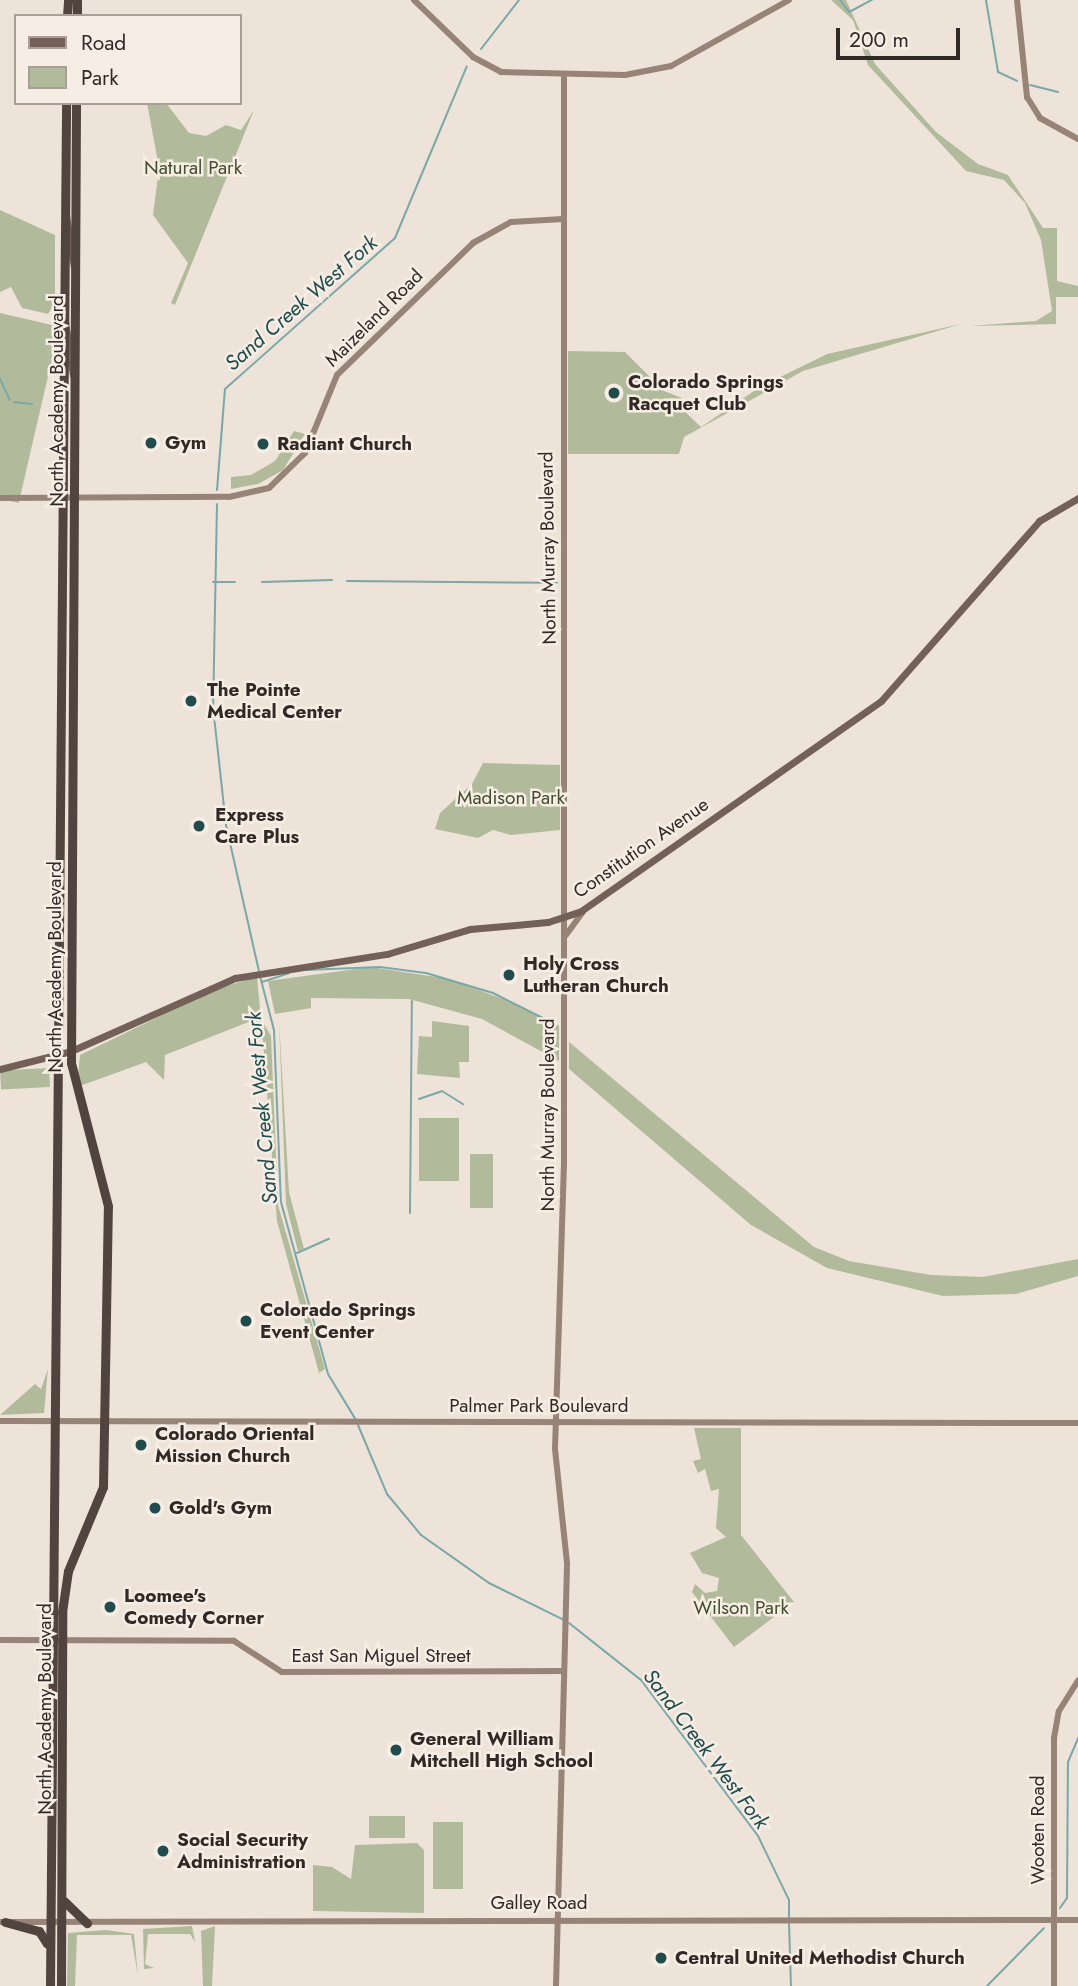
<!DOCTYPE html>
<html>
<head>
<meta charset="utf-8">
<style>
	body { margin:0 }
	#map { position:relative; width:1078px; height:1986px; overflow:hidden; background:#eee3d9; font-family:Jost,sans-serif }
	div>[style] { position:absolute }
	.green>* { inset:0; background:#b1bb9b; transform-origin:0 0 }
	.stream>* { height:2px; margin:-1px; padding:0 1px; transform-origin:1px; border-radius:1px; background:#7ba7a8 }
	.secondary>* { height:6px; margin:-3px; padding:0 3px; transform-origin:3px; border-radius:3px; background:#978378 }
	.primary>* { height:7px; margin:-3.5px; padding:0 3.5px; transform-origin:3.5px; border-radius:3.5px; background:#726059 }
	.highway>* { height:9px; margin:-4.5px; padding:0 4.5px; transform-origin:4.5px; border-radius:4.5px; background:#51443e }
	.dots>* { width:19px; height:19px; translate:-50% -50%; box-sizing:border-box; border:4px solid #f6ede4; border-radius:50% }
	span { translate:-50% -50%; white-space:nowrap; text-align:center; line-height:1.15; -webkit-text-stroke:5px #f6ede4; paint-order:stroke }
	.park-label { font-size:19px; color:#424d2d }
	.street-label { font-size:19px; color:#312926 }
	.poi-label { font-size:19px; color:#312926; font-weight:700 }
	.left { translate:0 -50%; text-align:left }
	.water-label { font-size:21px; color:#204c4e; font-style:italic }
	.legend { position:absolute; left:14px; top:14px; width:228px; height:91px; box-sizing:border-box; background:#f6ede4; border:2px solid #a79f98; margin:0; padding:9px 12px; list-style:none; font-size:21px; color:#312926 }
	.legend li { display:flex; align-items:center; gap:14px; height:35px }
	.legend b { width:35px; border:2px solid #a79f98 }
	.scale { position:absolute; left:836px; top:28px; width:124px; height:32px; box-sizing:border-box; border:4px solid #312926; border-top:0; padding-left:9px; font-size:21px; line-height:24px; white-space:nowrap; color:#312926; -webkit-text-stroke:5px #f6ede4; paint-order:stroke }
</style>
</head>
<body>
<div id="map">
	<div class="green">
		<i style="clip-path:polygon(831px 0,846px 0,875px 64px,936px 132px,978px 164px,1008px 175px,1043px 228px,1057px 228px,1057px 281px,1078px 286px,1078px 297px,1056px 297px,1056px 324px,970px 326px,1036px 321px,1052px 311px,1041px 240px,1025px 203px,1004px 180px,966px 171px,868px 65px,853px 20px)"></i>
		<i style="clip-path:polygon(147px 103px,166px 103px,189px 133px,206px 136px,226px 125px,241px 130px,254px 110px,175px 305px,171px 303px,188px 263px,153px 215px,159px 168px)"></i>
		<i style="clip-path:polygon(0 210px,55px 235px,55px 303px,48px 314px,22px 308px,11px 287px,0 292px)"></i>
		<i style="left:0;top:313px;width:61px;height:181px;rotate:13deg"></i>
		<i style="clip-path:polygon(961px 324px,803px 371px,684px 437px,679px 454px,568px 454px,568px 351px,625px 352px,664px 391px,682px 398px,681px 408px,701px 427px,760px 387px,827px 354px)"></i>
		<i style="clip-path:polygon(294px 431px,305px 434px,283px 470px,258px 484px,231px 489px,231px 477px,251px 475px,275px 461px)"></i>
		<i style="clip-path:polygon(483px 763px,560px 765px,560px 830px,511px 835px,493px 830px,478px 838px,435px 829px,440px 813px,472px 784px)"></i>
		<i style="clip-path:polygon(371px 967px,449px 979px,517px 1004px,559px 1026px,559px 1061px,482px 1019px,409px 999px,311px 998px,311px 1008px,275px 1014px,268px 981px)"></i>
		<i style="clip-path:polygon(257px 977px,261px 1019px,271px 1036px,278px 1205px,325px 1369px,319px 1373px,277px 1221px,263px 1040px,251px 1021px,165px 1055px,164px 1080px,146px 1062px,77px 1087px,80px 1055px,216px 989px)"></i>
		<i style="clip-path:polygon(279px 1021px,289px 1192px,304px 1249px,298px 1251px,286px 1204px)"></i>
		<i style="clip-path:polygon(432px 1021px,469px 1026px,469px 1062px,459px 1062px,460px 1078px,417px 1074px,419px 1036px,432px 1037px)"></i>
		<i style="clip-path:polygon(569px 1042px,814px 1247px,849px 1261px,931px 1275px,983px 1277px,1078px 1259px,1078px 1276px,1016px 1294px,943px 1296px,827px 1268px,751px 1225px,569px 1069px)"></i>
		<i style="left:49px;top:1068px;width:19px;height:49px;rotate:87deg"></i>
		<i style="left:419px;top:1118px;width:40px;height:63px"></i>
		<i style="left:470px;top:1154px;width:23px;height:54px"></i>
		<i style="clip-path:polygon(48px 1369px,44px 1413px,0 1415px,35px 1384px,41px 1389px)"></i>
		<i style="clip-path:polygon(694px 1428px,741px 1428px,741px 1535px,794px 1602px,734px 1647px,692px 1592px,695px 1584px,705px 1593px,717px 1591px,719px 1578px,702px 1573px,690px 1553px,726px 1537px,716px 1528px,719px 1489px,711px 1491px,705px 1469px,698px 1473px,693px 1461px,701px 1459px)"></i>
		<i style="left:369px;top:1816px;width:36px;height:22px"></i>
		<i style="left:433px;top:1822px;width:30px;height:67px"></i>
		<i style="clip-path:polygon(417px 1843px,424px 1850px,424px 1913px,313px 1911px,313px 1865px,332px 1867px,351px 1879px,355px 1845px)"></i>
		<i style="clip-path:polygon(192px 1926px,195px 1942px,190px 1934px,148px 1934px,145px 1964px,154px 1968px,144px 1969px,143px 1929px)"></i>
		<i style="clip-path:polygon(215px 1926px,212px 1986px,203px 1986px,201px 1931px)"></i>
		<i style="clip-path:polygon(106px 1930px,134px 1934px,138px 1976px,131px 1935px,77px 1935px,75px 1986px,67px 1986px,68px 1933px)"></i>
	</div>
	<div class="stream">
		<i style="left:840px;top:0;width:15px;rotate:53deg"></i>
		<i style="left:986px;top:0;width:73px;rotate:80.5deg"></i>
		<i style="left:998px;top:72px;width:21px;rotate:25deg"></i>
		<i style="left:851px;top:11px;width:24px;rotate:-28deg"></i>
		<i style="left:481px;top:49px;width:62px;rotate:-52.2deg"></i>
		<i style="left:1030px;top:85px;width:29px;rotate:14deg"></i>
		<i style="left:0;top:379px;width:23px;rotate:65deg"></i>
		<i style="left:14px;top:402px;width:18px;rotate:6deg"></i>
		<i style="left:217px;top:490px;width:101px;rotate:-85.5deg"></i>
		<i style="left:225px;top:389px;width:227px;rotate:-41.6deg"></i>
		<i style="left:395px;top:238px;width:186px;rotate:-67.3deg"></i>
		<i style="left:217px;top:504px;width:203px;rotate:91.1deg"></i>
		<i style="left:213px;top:707px;width:119px;rotate:83.7deg"></i>
		<i style="left:226px;top:825px;width:150px;rotate:77.3deg"></i>
		<i style="left:347px;top:581px;width:210px;rotate:0.5deg"></i>
		<i style="left:213px;top:582px;width:22px"></i>
		<i style="left:262px;top:582px;width:70px;rotate:-1.6deg"></i>
		<i style="left:305px;top:970px;width:75px;rotate:-2.3deg"></i>
		<i style="left:380px;top:967px;width:46px;rotate:7.4deg"></i>
		<i style="left:426px;top:973px;width:70px;rotate:16.6deg"></i>
		<i style="left:493px;top:993px;width:69px;rotate:26.6deg"></i>
		<i style="left:260px;top:976px;width:56px;rotate:75.5deg"></i>
		<i style="left:274px;top:1030px;width:172px;rotate:87.7deg"></i>
		<i style="left:281px;top:1202px;width:178px;rotate:74.7deg"></i>
		<i style="left:328px;top:1374px;width:54px;rotate:58.7deg"></i>
		<i style="left:262px;top:982px;width:28px;rotate:-18deg"></i>
		<i style="left:419px;top:1099px;width:24px;rotate:-19deg"></i>
		<i style="left:442px;top:1091px;width:25px;rotate:32deg"></i>
		<i style="left:410px;top:1213px;width:212px;rotate:-89.5deg"></i>
		<i style="left:297px;top:1253px;width:35px;rotate:-24deg"></i>
		<i style="left:358px;top:1425px;width:75px;rotate:67.2deg"></i>
		<i style="left:387px;top:1494px;width:53px;rotate:50.3deg"></i>
		<i style="left:421px;top:1535px;width:83px;rotate:35.2deg"></i>
		<i style="left:489px;top:1583px;width:84px;rotate:26.3deg"></i>
		<i style="left:569px;top:1623px;width:92px;rotate:38.4deg"></i>
		<i style="left:641px;top:1680px;width:195px;rotate:53.1deg"></i>
		<i style="left:758px;top:1836px;width:71px;rotate:64.2deg"></i>
		<i style="left:789px;top:1900px;width:18px;rotate:90deg"></i>
		<i style="left:1060px;top:1908px;width:12px;rotate:-55deg"></i>
		<i style="left:1067px;top:1898px;width:136px;rotate:-89.6deg"></i>
		<i style="left:1068px;top:1762px;width:26px;rotate:-67deg"></i>
		<i style="left:789px;top:1923px;width:63px;rotate:88.2deg"></i>
		<i style="left:987px;top:1986px;width:81px;rotate:-45.5deg"></i>
	</div>
	<div class="secondary">
		<i style="left:414px;top:0;width:82px;rotate:44deg"></i>
		<i style="left:473px;top:57px;width:32px;rotate:28deg"></i>
		<i style="left:501px;top:72px;width:124px;rotate:1.4deg"></i>
		<i style="left:625px;top:75px;width:47px;rotate:-11.1deg"></i>
		<i style="left:671px;top:66px;width:135px;rotate:-29.2deg"></i>
		<i style="left:1017px;top:0;width:98px;rotate:84.1deg"></i>
		<i style="left:1027px;top:97px;width:25px;rotate:58deg"></i>
		<i style="left:1040px;top:118px;width:43px;rotate:28.9deg"></i>
		<i style="left:0;top:498px;width:229px;rotate:-0.3deg"></i>
		<i style="left:229px;top:497px;width:41px;rotate:-12.7deg"></i>
		<i style="left:269px;top:488px;width:50px;rotate:-44.2deg"></i>
		<i style="left:305px;top:453px;width:84px;rotate:-67.7deg"></i>
		<i style="left:337px;top:375px;width:190px;rotate:-44.1deg"></i>
		<i style="left:473px;top:243px;width:43px;rotate:-28.9deg"></i>
		<i style="left:511px;top:222px;width:52px;rotate:-3.3deg"></i>
		<i style="left:566px;top:935px;width:31px;rotate:-54deg"></i>
		<i style="left:0;top:1421px;width:1078px;rotate:0.11deg"></i>
		<i style="left:0;top:1640px;width:234px;rotate:0.2deg"></i>
		<i style="left:234px;top:1641px;width:57px;rotate:32.9deg"></i>
		<i style="left:282px;top:1672px;width:282px;rotate:-0.2deg"></i>
		<i style="left:0;top:1922px;width:1078px;rotate:-0.11deg"></i>
		<i style="left:556px;top:1986px;width:423px;rotate:-88.5deg"></i>
		<i style="left:567px;top:1563px;width:115px;rotate:-96deg"></i>
		<i style="left:555px;top:1449px;width:283px;rotate:-88.2deg"></i>
		<i style="left:564px;top:1166px;width:1091px;rotate:-90deg"></i>
		<i style="left:1054px;top:1986px;width:248px;rotate:-90deg"></i>
		<i style="left:1054px;top:1738px;width:27px;rotate:-80deg"></i>
		<i style="left:1059px;top:1711px;width:36px;rotate:-58deg"></i>
	</div>
	<div class="primary">
		<i style="left:66px;top:215px;width:53px;rotate:81.3deg"></i>
		<i style="left:65px;top:321px;width:55px;rotate:81.6deg"></i>
		<i style="left:0;top:1069px;width:73px;rotate:-14.2deg"></i>
		<i style="left:71px;top:1051px;width:180px;rotate:-24deg"></i>
		<i style="left:235px;top:978px;width:154px;rotate:-9deg"></i>
		<i style="left:387px;top:954px;width:87px;rotate:-16.8deg"></i>
		<i style="left:470px;top:929px;width:78px;rotate:-5.1deg"></i>
		<i style="left:548px;top:922px;width:35px;rotate:-18deg"></i>
		<i style="left:581px;top:911px;width:366px;rotate:-35deg"></i>
		<i style="left:881px;top:701px;width:240px;rotate:-48.7deg"></i>
		<i style="left:1039px;top:521px;width:45px;rotate:-30.5deg"></i>
	</div>
	<div class="highway">
		<i style="left:67px;top:16px;width:16px;rotate:-86deg"></i>
		<i style="left:77px;top:16px;width:16px;rotate:-90deg"></i>
		<i style="left:64px;top:1901px;width:32px;rotate:44deg"></i>
		<i style="left:5px;top:1922px;width:35px;rotate:15deg"></i>
		<i style="left:39px;top:1931px;width:15px;rotate:58deg"></i>
		<i style="left:50px;top:1986px;width:1883px;rotate:-89.51deg"></i>
		<i style="left:61px;top:1986px;width:374px;rotate:-89.8deg"></i>
		<i style="left:62px;top:1612px;width:41px;rotate:-81.7deg"></i>
		<i style="left:68px;top:1571px;width:91px;rotate:-67.4deg"></i>
		<i style="left:103px;top:1487px;width:281px;rotate:-89deg"></i>
		<i style="left:108px;top:1206px;width:148px;rotate:-104.5deg"></i>
		<i style="left:71px;top:1063px;width:960px;rotate:-89.7deg"></i>
	</div>
	<div class="dots">
		<i style="left:614px;top:393px;background:#204c4e"></i>
		<i style="left:151px;top:443px;background:#204c4e"></i>
		<i style="left:263px;top:444px;background:#204c4e"></i>
		<i style="left:191px;top:701px;background:#204c4e"></i>
		<i style="left:199px;top:826px;background:#204c4e"></i>
		<i style="left:509px;top:975px;background:#204c4e"></i>
		<i style="left:246px;top:1321px;background:#204c4e"></i>
		<i style="left:141px;top:1445px;background:#204c4e"></i>
		<i style="left:155px;top:1508px;background:#204c4e"></i>
		<i style="left:110px;top:1607px;background:#204c4e"></i>
		<i style="left:396px;top:1750px;background:#204c4e"></i>
		<i style="left:163px;top:1851px;background:#204c4e"></i>
		<i style="left:661px;top:1958px;background:#204c4e"></i>
	</div>
	<div class="park-label">
		<span style="left:193px;top:168px">Natural Park</span>
		<span style="left:511px;top:798px">Madison Park</span>
		<span style="left:741px;top:1608px">Wilson Park</span>
	</div>
	<div class="street-label">
		<span style="left:374px;top:318px;rotate:-45deg">Maizeland Road</span>
		<span style="left:57px;top:401px;rotate:-90deg">North Academy Boulevard</span>
		<span style="left:548px;top:548px;rotate:-91deg">North Murray Boulevard</span>
		<span style="left:641px;top:848px;rotate:-35deg">Constitution Avenue</span>
		<span style="left:55px;top:967px;rotate:-90deg">North Academy Boulevard</span>
		<span style="left:548px;top:1115px;rotate:-90deg">North Murray Boulevard</span>
		<span style="left:539px;top:1406px">Palmer Park Boulevard</span>
		<span style="left:381px;top:1656px">East San Miguel Street</span>
		<span style="left:45px;top:1709px;rotate:-90deg">North Academy Boulevard</span>
		<span style="left:1038px;top:1830px;rotate:-90deg">Wooten Road</span>
		<span style="left:539px;top:1903px">Galley Road</span>
	</div>
	<div class="poi-label">
		<span class="left" style="left:628px;top:393px">Colorado Springs<br>Racquet Club</span>
		<span class="left" style="left:165px;top:443px">Gym</span>
		<span class="left" style="left:277px;top:444px">Radiant Church</span>
		<span class="left" style="left:207px;top:701px">The Pointe<br>Medical Center</span>
		<span class="left" style="left:215px;top:826px">Express<br>Care Plus</span>
		<span class="left" style="left:523px;top:975px">Holy Cross<br>Lutheran Church</span>
		<span class="left" style="left:260px;top:1321px">Colorado Springs<br>Event Center</span>
		<span class="left" style="left:155px;top:1445px">Colorado Oriental<br>Mission Church</span>
		<span class="left" style="left:169px;top:1508px">Gold's Gym</span>
		<span class="left" style="left:124px;top:1607px">Loomee's<br>Comedy Corner</span>
		<span class="left" style="left:410px;top:1750px">General William<br>Mitchell High School</span>
		<span class="left" style="left:177px;top:1851px">Social Security<br>Administration</span>
		<span class="left" style="left:675px;top:1958px">Central United Methodist Church</span>
	</div>
	<div class="water-label">
		<span style="left:301px;top:303px;rotate:-41deg">Sand Creek West Fork</span>
		<span style="left:262px;top:1108px;rotate:-95deg">Sand Creek West Fork</span>
		<span style="left:706px;top:1749px;rotate:53deg">Sand Creek West Fork</span>
	</div>
	<ul class="legend">
	<li><b style="height:9px;background:#726059"></b>Road</li>
	<li><b style="height:19px;background:#b1bb9b"></b>Park</li>
	</ul>
	<div class="scale">200 m</div>
</div>
</body>
</html>
